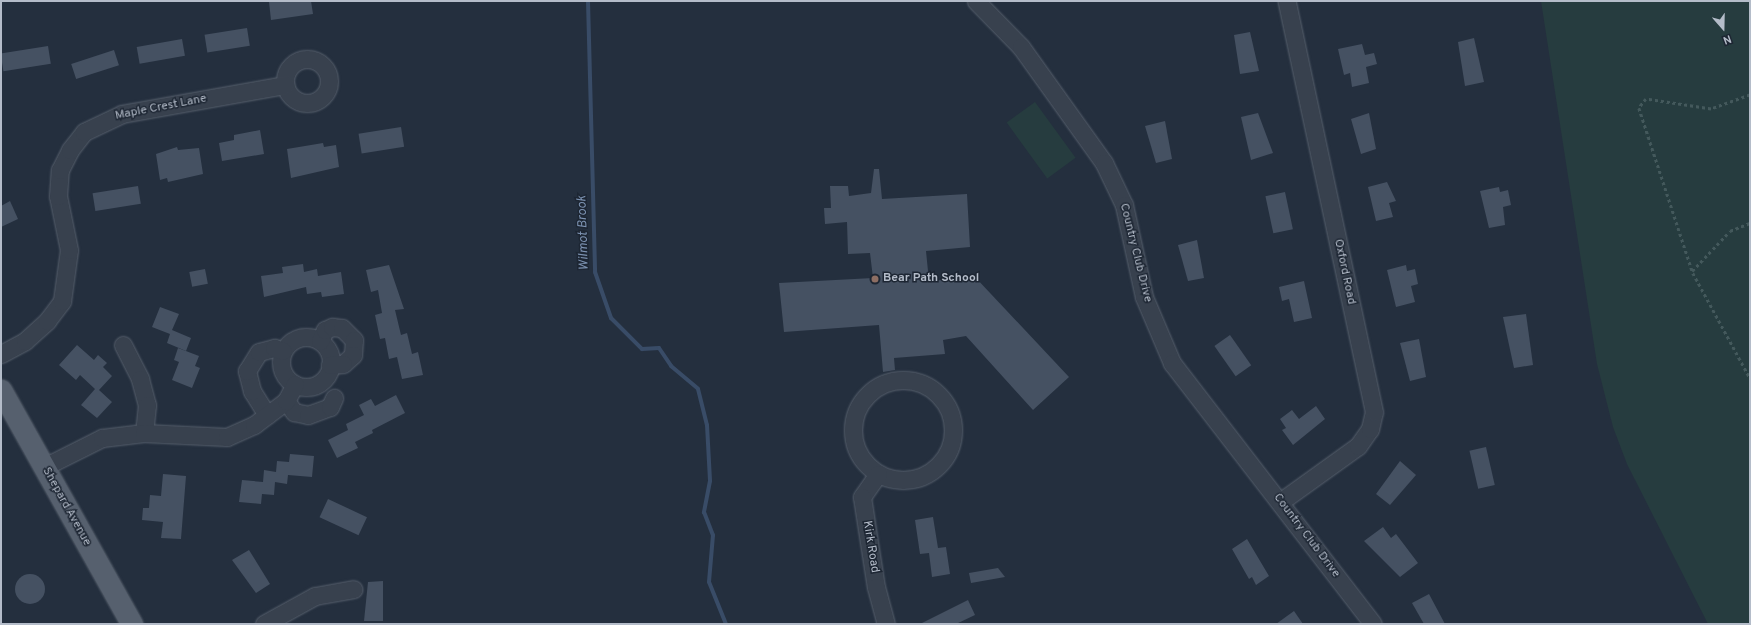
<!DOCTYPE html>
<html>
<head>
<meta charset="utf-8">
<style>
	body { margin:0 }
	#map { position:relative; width:1751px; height:625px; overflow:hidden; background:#242f3e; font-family:Overpass,sans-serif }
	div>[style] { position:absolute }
	.green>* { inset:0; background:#263c3f; transform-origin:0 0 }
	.stream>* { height:4px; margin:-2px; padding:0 2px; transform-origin:2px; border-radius:2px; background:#394c67 }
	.building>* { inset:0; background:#455162; transform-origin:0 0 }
	.round { border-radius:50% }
	.path>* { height:2.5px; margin-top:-1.25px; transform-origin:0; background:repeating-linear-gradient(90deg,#44595c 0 3px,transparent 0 6px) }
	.roads { filter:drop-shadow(0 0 1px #565f6c) drop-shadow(0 0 1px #565f6c) }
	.minor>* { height:17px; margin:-8.5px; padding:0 8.5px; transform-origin:8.5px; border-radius:8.5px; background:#38414e }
	.minor>.ring { margin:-8.5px; padding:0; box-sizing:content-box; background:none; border:17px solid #38414e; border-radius:50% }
	.major>* { height:21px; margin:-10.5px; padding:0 10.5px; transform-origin:10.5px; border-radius:10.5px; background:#56606e }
	.dots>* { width:11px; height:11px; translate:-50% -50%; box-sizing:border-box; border:2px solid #1d2633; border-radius:50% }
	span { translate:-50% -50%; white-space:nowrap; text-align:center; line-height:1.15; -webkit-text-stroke:3px #1d2633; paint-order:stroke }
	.street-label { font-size:12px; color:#b4bcc9 }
	.poi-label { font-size:12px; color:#b4bcc9; font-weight:700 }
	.left { translate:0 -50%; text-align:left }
	.water-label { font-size:13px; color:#7c92b1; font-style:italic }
	.frame { position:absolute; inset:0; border:2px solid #b4bcc9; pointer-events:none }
	.north { position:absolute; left:1703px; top:8px; width:40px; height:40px; -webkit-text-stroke:3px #1d2633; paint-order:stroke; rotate:160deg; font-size:11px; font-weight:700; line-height:16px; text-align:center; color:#b4bcc9 }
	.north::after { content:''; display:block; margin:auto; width:14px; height:18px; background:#b4bcc9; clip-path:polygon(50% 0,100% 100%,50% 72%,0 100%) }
</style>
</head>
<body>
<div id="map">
	<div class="green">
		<i style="clip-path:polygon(1541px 1px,1750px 1px,1750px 624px,1708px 624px,1627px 464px,1613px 427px,1597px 364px)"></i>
		<i style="left:1035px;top:102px;width:69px;height:35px;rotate:54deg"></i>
	</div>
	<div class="stream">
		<i style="left:588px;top:1px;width:271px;rotate:88.5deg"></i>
		<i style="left:595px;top:272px;width:49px;rotate:70.8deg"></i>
		<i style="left:611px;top:318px;width:44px;rotate:45deg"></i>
		<i style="left:642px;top:349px;width:17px;rotate:-3deg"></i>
		<i style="left:659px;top:348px;width:22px;rotate:56deg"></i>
		<i style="left:671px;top:366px;width:35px;rotate:40deg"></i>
		<i style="left:698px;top:389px;width:37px;rotate:76deg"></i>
		<i style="left:707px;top:425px;width:56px;rotate:86.9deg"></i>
		<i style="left:710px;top:481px;width:32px;rotate:101deg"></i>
		<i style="left:704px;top:512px;width:25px;rotate:69deg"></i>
		<i style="left:713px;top:535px;width:47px;rotate:94.9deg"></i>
		<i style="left:709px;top:582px;width:45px;rotate:68deg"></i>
	</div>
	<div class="building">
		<i style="clip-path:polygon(311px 1px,313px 14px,271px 20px,269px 2px)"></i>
		<i style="left:247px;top:28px;width:18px;height:43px;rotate:81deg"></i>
		<i style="clip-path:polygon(1250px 32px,1259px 71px,1240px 74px,1234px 35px)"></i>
		<i style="clip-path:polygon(1474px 38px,1484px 82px,1465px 86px,1458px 42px)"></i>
		<i style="left:182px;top:39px;width:17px;height:46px;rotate:80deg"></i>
		<i style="clip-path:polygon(1362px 44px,1365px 55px,1374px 53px,1377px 64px,1366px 67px,1369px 83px,1352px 87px,1350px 73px,1344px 75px,1338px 49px)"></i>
		<i style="left:48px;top:46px;width:18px;height:48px;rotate:81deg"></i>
		<i style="left:114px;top:50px;width:16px;height:45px;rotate:72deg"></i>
		<i style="clip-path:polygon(1258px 113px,1273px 153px,1251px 160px,1241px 117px)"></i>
		<i style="clip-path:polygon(1369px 113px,1376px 149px,1361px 154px,1351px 119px)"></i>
		<i style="clip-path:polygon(1165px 121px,1172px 159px,1156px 163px,1145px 126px)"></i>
		<i style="left:401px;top:127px;width:20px;height:43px;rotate:81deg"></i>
		<i style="clip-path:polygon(260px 130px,264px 154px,222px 161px,219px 143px,234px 140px,234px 135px)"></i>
		<i style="clip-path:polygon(323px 143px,324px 147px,336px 145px,339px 167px,291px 178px,287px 149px)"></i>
		<i style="clip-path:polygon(177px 147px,178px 150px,199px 148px,203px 174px,168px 182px,167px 178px,160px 180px,156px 154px)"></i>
		<i style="clip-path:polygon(874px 169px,879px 169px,882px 199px,967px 194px,970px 247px,926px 251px,929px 281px,975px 277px,1069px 377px,1033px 410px,966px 336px,943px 340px,945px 354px,894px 358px,895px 370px,883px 372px,879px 325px,784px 332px,779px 283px,873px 278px,870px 253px,848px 254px,847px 222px,825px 224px,824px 208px,831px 208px,830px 186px,848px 186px,849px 196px,871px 193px)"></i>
		<i style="clip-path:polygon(1387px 182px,1396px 201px,1389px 203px,1393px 217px,1376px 221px,1368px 187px)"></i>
		<i style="left:138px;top:186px;width:18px;height:46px;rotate:81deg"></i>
		<i style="clip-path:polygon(1499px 187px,1500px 192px,1508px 190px,1511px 205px,1503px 207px,1505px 225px,1489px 228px,1480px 191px)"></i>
		<i style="left:1285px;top:192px;width:38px;height:20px;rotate:78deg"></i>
		<i style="clip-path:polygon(10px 201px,18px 219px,1px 227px,1px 206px)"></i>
		<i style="clip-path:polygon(1197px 240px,1204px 278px,1188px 281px,1178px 245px)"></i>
		<i style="clip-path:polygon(303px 264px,304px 272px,317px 269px,318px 276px,341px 272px,344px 294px,322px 297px,321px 292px,307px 294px,306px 287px,264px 297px,261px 276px,283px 273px,282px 267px)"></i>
		<i style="clip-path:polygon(389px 265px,404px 309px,395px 310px,401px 335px,407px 333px,412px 354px,418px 352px,423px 375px,402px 379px,397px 357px,389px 359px,385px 338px,380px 339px,375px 315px,382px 313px,378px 290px,371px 292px,366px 270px)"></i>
		<i style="clip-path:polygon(1406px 265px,1407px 271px,1415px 269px,1418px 284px,1411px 286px,1415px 302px,1396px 307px,1387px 270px)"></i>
		<i style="left:205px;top:269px;width:15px;height:16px;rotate:79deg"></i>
		<i style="clip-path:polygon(1304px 281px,1312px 318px,1294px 322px,1289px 299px,1282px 301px,1279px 287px)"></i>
		<i style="clip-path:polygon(160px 307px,179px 314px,172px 330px,191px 338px,186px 351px,167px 343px,170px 334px,152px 327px)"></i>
		<i style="clip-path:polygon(1526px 314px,1533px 365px,1514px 368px,1503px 317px)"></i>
		<i style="left:1230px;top:335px;width:37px;height:19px;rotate:55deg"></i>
		<i style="clip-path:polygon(1419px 339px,1426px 377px,1410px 381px,1400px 343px)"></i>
		<i style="clip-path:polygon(77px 345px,94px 360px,98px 355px,107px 363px,103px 367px,112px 376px,99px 390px,112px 402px,97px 418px,81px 405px,95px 389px,80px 375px,76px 380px,59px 365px)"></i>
		<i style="clip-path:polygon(178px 348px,199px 356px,195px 366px,200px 368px,192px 388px,172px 380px,179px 362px,174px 360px)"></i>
		<i style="clip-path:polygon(396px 395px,405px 413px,372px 430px,373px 433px,355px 442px,358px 448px,337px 458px,328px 440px,348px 430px,346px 424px,364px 415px,359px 405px,371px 399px,375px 406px)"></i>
		<i style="clip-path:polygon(1316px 406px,1325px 419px,1293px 445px,1282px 430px,1286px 428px,1280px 419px,1292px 410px,1299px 419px)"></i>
		<i style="left:1486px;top:447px;width:39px;height:17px;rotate:77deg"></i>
		<i style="clip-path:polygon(290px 454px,314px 456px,312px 477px,288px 475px,287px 484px,275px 482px,274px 495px,262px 494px,261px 504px,239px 502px,242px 480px,263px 482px,264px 470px,276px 472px,277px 461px,289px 462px)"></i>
		<i style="clip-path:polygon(1400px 461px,1416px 475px,1390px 505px,1376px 494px)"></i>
		<i style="clip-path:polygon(163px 474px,186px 476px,181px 539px,161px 538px,163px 522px,142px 520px,143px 508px,149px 508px,150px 495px,161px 496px)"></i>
		<i style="left:328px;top:499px;width:43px;height:20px;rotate:25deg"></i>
		<i style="clip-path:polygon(933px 517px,938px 548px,946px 547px,950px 574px,932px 577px,929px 553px,920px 554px,915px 520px)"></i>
		<i style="clip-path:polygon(1383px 527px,1391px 538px,1396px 534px,1418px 563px,1400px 577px,1364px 541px)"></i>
		<i style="clip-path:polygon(1247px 539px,1269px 576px,1256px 585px,1252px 577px,1249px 579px,1232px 549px)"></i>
		<i style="clip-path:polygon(249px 550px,270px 584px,256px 593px,232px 560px)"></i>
		<i style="clip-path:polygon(998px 568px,1005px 577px,971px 583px,969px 573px)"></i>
		<i class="round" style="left:15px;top:574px;width:30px;height:30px"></i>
		<i style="clip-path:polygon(383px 581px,383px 621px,364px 621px,368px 582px)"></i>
		<i style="clip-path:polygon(1429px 594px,1445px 624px,1424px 624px,1412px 603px)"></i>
		<i style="clip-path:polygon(968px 600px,975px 615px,956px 624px,920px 624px)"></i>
		<i style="clip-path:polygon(1294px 611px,1303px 624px,1276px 624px)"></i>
	</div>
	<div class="path">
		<i style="left:1750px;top:95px;width:41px;rotate:160.3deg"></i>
		<i style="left:1711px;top:109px;width:66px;rotate:-171.3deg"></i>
		<i style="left:1646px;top:99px;width:11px;rotate:128deg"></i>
		<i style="left:1639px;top:108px;width:174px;rotate:71.9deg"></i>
		<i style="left:1693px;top:273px;width:119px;rotate:61.5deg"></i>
		<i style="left:1692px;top:271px;width:55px;rotate:-46.5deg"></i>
		<i style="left:1730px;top:231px;width:22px;rotate:-22deg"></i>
	</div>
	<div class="roads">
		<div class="minor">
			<i style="left:976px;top:1px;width:64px;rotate:45.6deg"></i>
			<i style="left:1021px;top:47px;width:143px;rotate:54.4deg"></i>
			<i style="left:1104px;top:163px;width:47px;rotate:64.5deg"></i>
			<i style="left:1124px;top:205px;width:94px;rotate:77.7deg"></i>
			<i style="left:1144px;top:297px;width:72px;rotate:67deg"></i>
			<i style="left:1172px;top:363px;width:329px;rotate:52.4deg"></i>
			<i class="ring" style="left:285px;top:59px;width:27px;height:27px"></i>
			<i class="ring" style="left:281px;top:337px;width:33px;height:33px"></i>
			<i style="left:320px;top:341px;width:12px;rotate:-66deg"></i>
			<i style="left:325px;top:330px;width:8px;rotate:-23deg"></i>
			<i style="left:332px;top:327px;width:10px;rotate:6deg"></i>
			<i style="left:342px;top:328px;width:17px;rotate:45deg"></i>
			<i style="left:354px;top:340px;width:15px;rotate:94deg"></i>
			<i style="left:353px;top:355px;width:13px;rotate:138deg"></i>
			<i style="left:343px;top:364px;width:13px;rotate:176deg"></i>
			<i style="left:123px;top:345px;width:38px;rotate:63deg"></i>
			<i style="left:140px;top:379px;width:27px;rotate:75deg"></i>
			<i style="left:147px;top:405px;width:28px;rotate:96deg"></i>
			<i style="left:1px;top:354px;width:27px;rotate:-28deg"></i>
			<i style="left:25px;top:341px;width:30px;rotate:-42deg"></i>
			<i style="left:47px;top:321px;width:25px;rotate:-53deg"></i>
			<i style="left:62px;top:301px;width:51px;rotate:-82.2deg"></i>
			<i style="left:69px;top:250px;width:55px;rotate:-101.5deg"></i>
			<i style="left:58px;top:196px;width:26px;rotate:-86deg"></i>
			<i style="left:60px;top:170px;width:22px;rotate:-63deg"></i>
			<i style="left:70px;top:150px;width:23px;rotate:-52deg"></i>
			<i style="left:84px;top:132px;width:42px;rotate:-25.3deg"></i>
			<i style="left:122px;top:114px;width:166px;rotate:-10.1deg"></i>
			<i class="ring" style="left:853px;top:380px;width:83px;height:83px"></i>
			<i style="left:286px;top:401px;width:14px;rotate:54deg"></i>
			<i style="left:294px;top:412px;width:14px;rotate:12deg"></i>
			<i style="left:308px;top:415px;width:23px;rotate:-20deg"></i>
			<i style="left:330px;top:407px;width:10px;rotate:-66deg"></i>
			<i style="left:267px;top:415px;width:28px;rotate:-122deg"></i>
			<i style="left:252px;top:391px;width:21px;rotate:-104deg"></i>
			<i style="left:247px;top:371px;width:22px;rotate:-58deg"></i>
			<i style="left:259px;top:352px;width:16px;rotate:-15deg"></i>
			<i style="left:274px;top:348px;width:9px;rotate:18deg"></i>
			<i style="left:44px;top:467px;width:65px;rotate:-26.6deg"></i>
			<i style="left:102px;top:438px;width:42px;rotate:-6.8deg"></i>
			<i style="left:144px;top:433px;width:83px;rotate:2.8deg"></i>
			<i style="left:227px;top:437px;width:30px;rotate:-24deg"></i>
			<i style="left:254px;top:425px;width:40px;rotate:-37deg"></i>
			<i style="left:286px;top:401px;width:19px;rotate:-62deg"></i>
			<i style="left:878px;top:474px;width:28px;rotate:125deg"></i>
			<i style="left:862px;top:497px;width:91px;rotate:81.2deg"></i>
			<i style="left:876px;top:587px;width:38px;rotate:75deg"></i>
			<i style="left:1280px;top:502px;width:96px;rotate:-35.7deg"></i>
			<i style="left:1358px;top:446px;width:21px;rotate:-55deg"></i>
			<i style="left:1370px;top:429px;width:17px;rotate:-77deg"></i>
			<i style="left:1374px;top:412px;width:420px;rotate:-102deg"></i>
			<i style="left:264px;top:624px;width:58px;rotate:-28.8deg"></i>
			<i style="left:315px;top:596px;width:39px;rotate:-10deg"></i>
		</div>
		<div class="major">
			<i style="left:1px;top:390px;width:268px;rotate:60.8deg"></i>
		</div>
	</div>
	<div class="dots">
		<i style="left:875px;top:279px;background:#8d6e63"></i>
	</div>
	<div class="street-label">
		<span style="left:161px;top:108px;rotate:-11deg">Maple Crest Lane</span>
		<span style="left:1135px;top:253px;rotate:76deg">Country Club Drive</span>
		<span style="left:1344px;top:272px;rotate:78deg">Oxford Road</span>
		<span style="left:66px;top:507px;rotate:61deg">Shepard Avenue</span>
		<span style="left:1306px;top:536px;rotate:53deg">Country Club Drive</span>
		<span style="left:870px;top:547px;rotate:81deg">Kirk Road</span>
	</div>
	<div class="poi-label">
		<span class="left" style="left:883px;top:279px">Bear Path School</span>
	</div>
	<div class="water-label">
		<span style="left:584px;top:233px;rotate:-92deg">Wilmot Brook</span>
	</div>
	<div class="frame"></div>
	<div class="north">N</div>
</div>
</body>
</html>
